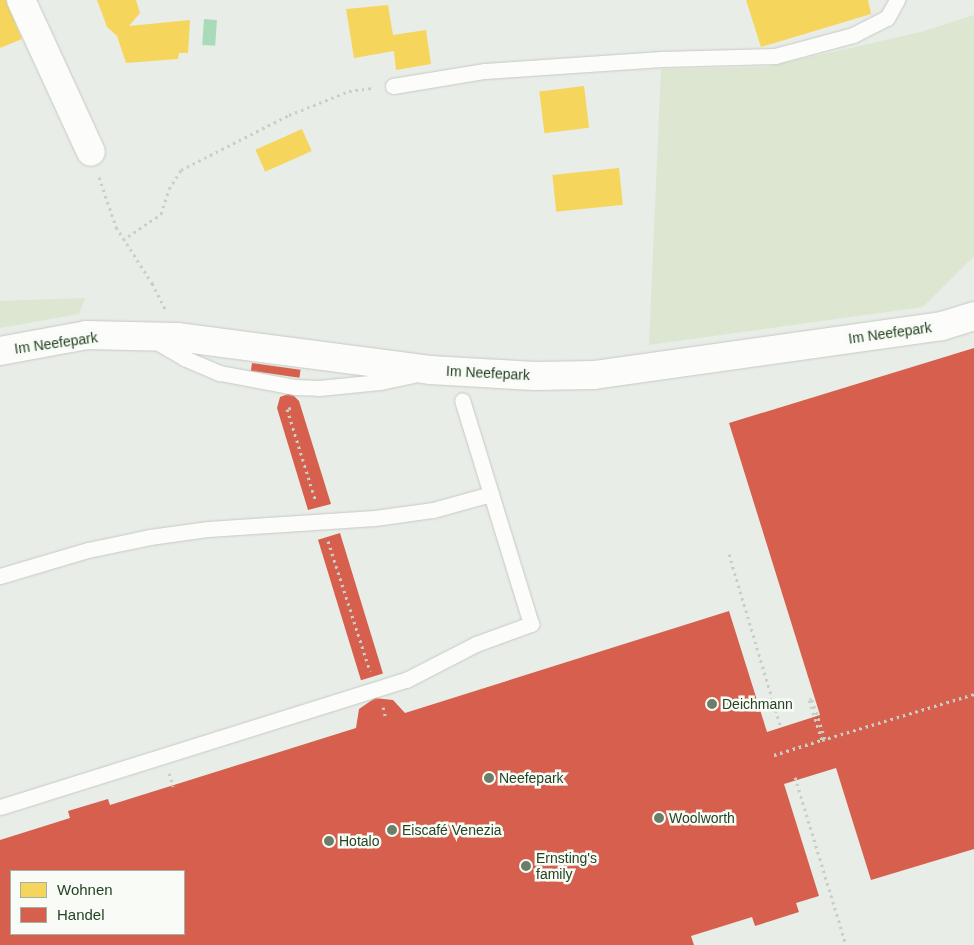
<!DOCTYPE html>
<html>
<head>
<meta charset="utf-8">
<style>
	body { margin:0 }
	#map { position:relative; width:974px; height:945px; overflow:hidden; background:#e9ede7; font-family:Helvetica,sans-serif }
	div>[style] { position:absolute }
	.green>* { inset:0; background:#dce6d0 }
	.water>* { inset:0; background:#a8dcb8; transform-origin:0 0 }
	.homes>* { inset:0; background:#f6d55c; transform-origin:0 0 }
	.shops>* { inset:0; background:#d6604d; transform-origin:0 0 }
	.path>* { height:3px; margin-top:-1.5px; transform-origin:0; background:repeating-linear-gradient(90deg,#c7cfc6 0 2.5px,transparent 0 6.5px) }
	.roads { filter:drop-shadow(0 0 1px #c6cac4) drop-shadow(0 0 1px #c6cac4) }
	.lane>* { height:15px; margin:-7.5px; padding:0 7.5px; transform-origin:7.5px; border-radius:7.5px; background:#fcfcfb }
	.street>* { height:28px; margin:-14px; padding:0 14px; transform-origin:14px; border-radius:14px; background:#fcfcfb }
	.path-bridge>* { height:3px; margin-top:-1.5px; transform-origin:0; background:repeating-linear-gradient(90deg,#c7cfc6 0 2.5px,transparent 0 6.5px) }
	.dots>* { width:14px; height:14px; translate:-50% -50%; box-sizing:border-box; border:2px solid #f8fbf6; border-radius:50% }
	span { translate:-50% -50%; white-space:nowrap; text-align:center; line-height:1.15; -webkit-text-stroke:5px #f8fbf6; paint-order:stroke }
	.street-label { font-size:14px; color:#264223 }
	.poi-label { font-size:14px; color:#264223 }
	.left { translate:0 -50%; text-align:left }
	.legend { position:absolute; left:10px; top:870px; width:175px; height:65px; box-sizing:border-box; background:#f8fbf6; border:1px solid #a4b1a2; margin:0; padding:6px 9px; list-style:none; font-size:15px; color:#264223 }
	.legend li { display:flex; align-items:center; gap:10px; height:25px }
	.legend b { width:25px; border:1px solid #a4b1a2 }
</style>
</head>
<body>
<div id="map">
	<div class="green">
		<i style="clip-path:polygon(974px 15px,974px 256px,923px 307px,649px 345px,661px 69px,766px 67px,921px 32px)"></i>
		<i style="clip-path:polygon(85px 298px,79px 314px,0 328px,0 301px)"></i>
	</div>
	<div class="water">
		<i style="left:204px;top:19px;width:13px;height:26px;rotate:4deg"></i>
	</div>
	<div class="homes">
		<i style="clip-path:polygon(0 0,6px 0,22px 39px,0 48px)"></i>
		<i style="clip-path:polygon(97px 0,136px 0,140px 13px,129px 26px,190px 20px,188px 53px,179px 53px,178px 59px,126px 63px,117px 36px,107px 27px)"></i>
		<i style="clip-path:polygon(746px 0,868px 0,871px 14px,761px 47px)"></i>
		<i style="clip-path:polygon(388px 5px,393px 35px,426px 30px,431px 64px,396px 70px,394px 51px,354px 58px,346px 9px)"></i>
		<i style="left:584px;top:86px;width:42px;height:45px;rotate:83deg"></i>
		<i style="left:302px;top:129px;width:24px;height:51px;rotate:66deg"></i>
		<i style="left:619px;top:168px;width:37px;height:67px;rotate:84deg"></i>
	</div>
	<div class="shops">
		<i style="clip-path:polygon(evenodd,974px 348px,974px 849px,871px 880px,836px 768px,784px 784px,819px 896px,796px 903px,799px 912px,755px 926px,752px 917px,691px 936px,694px 945px,0 945px,0 840px,70px 818px,68px 811px,108px 799px,110px 805px,356px 728px,359px 709px,375px 698px,393px 700px,405px 713px,729px 611px,767px 732px,820px 715px,729px 423px,974px 348px,11px 871px,184px 871px,184px 934px,11px 934px,11px 871px)"></i>
		<i style="left:252px;top:363px;width:49px;height:8px;rotate:8deg"></i>
		<i style="clip-path:polygon(291px 393px,299px 401px,331px 504px,308px 510px,277px 408px,280px 397px)"></i>
		<i style="left:340px;top:533px;width:147px;height:23px;rotate:73deg"></i>
	</div>
	<div class="path">
		<i style="left:99px;top:177px;width:53px;rotate:71.2deg"></i>
		<i style="left:116px;top:227px;width:67px;rotate:57.3deg"></i>
		<i style="left:152px;top:283px;width:31px;rotate:63deg"></i>
		<i style="left:123px;top:240px;width:46px;rotate:-34.4deg"></i>
		<i style="left:161px;top:214px;width:26px;rotate:-72deg"></i>
		<i style="left:169px;top:189px;width:22px;rotate:-58deg"></i>
		<i style="left:181px;top:170px;width:121px;rotate:-27deg"></i>
		<i style="left:289px;top:115px;width:65px;rotate:-21.8deg"></i>
		<i style="left:349px;top:91px;width:26px;rotate:-7deg"></i>
		<i style="left:291px;top:408px;width:4px;rotate:166deg"></i>
		<i style="left:287px;top:409px;width:97px;rotate:72.7deg"></i>
		<i style="left:328px;top:541px;width:137px;rotate:72.1deg"></i>
		<i style="left:729px;top:554px;width:178px;rotate:73.4deg"></i>
		<i style="left:383px;top:707px;width:12px;rotate:76deg"></i>
		<i style="left:825px;top:739px;width:42px;rotate:-108deg"></i>
		<i style="left:812px;top:699px;width:3px;rotate:162deg"></i>
		<i style="left:809px;top:700px;width:42px;rotate:72deg"></i>
		<i style="left:822px;top:740px;width:159px;rotate:-16.8deg"></i>
		<i style="left:774px;top:755px;width:52px;rotate:-17.7deg"></i>
		<i style="left:169px;top:773px;width:14px;rotate:73deg"></i>
		<i style="left:795px;top:777px;width:176px;rotate:73.1deg"></i>
	</div>
	<div class="roads">
		<div class="lane">
			<i style="left:393px;top:86px;width:93px;rotate:-9.3deg"></i>
			<i style="left:485px;top:71px;width:177px;rotate:-3.9deg"></i>
			<i style="left:662px;top:59px;width:113px;rotate:-1.5deg"></i>
			<i style="left:775px;top:56px;width:81px;rotate:-15.1deg"></i>
			<i style="left:853px;top:35px;width:38px;rotate:-27deg"></i>
			<i style="left:887px;top:18px;width:21px;rotate:-61deg"></i>
			<i style="left:155px;top:341px;width:34px;rotate:30deg"></i>
			<i style="left:184px;top:358px;width:39px;rotate:23deg"></i>
			<i style="left:220px;top:373px;width:75px;rotate:10.7deg"></i>
			<i style="left:294px;top:387px;width:25px;rotate:2deg"></i>
			<i style="left:319px;top:388px;width:61px;rotate:-5.6deg"></i>
			<i style="left:380px;top:382px;width:33px;rotate:-12deg"></i>
			<i style="left:0;top:576px;width:92px;rotate:-16.5deg"></i>
			<i style="left:88px;top:550px;width:63px;rotate:-11.8deg"></i>
			<i style="left:150px;top:537px;width:59px;rotate:-7.9deg"></i>
			<i style="left:208px;top:529px;width:167px;rotate:-3.8deg"></i>
			<i style="left:375px;top:518px;width:59px;rotate:-7.9deg"></i>
			<i style="left:433px;top:510px;width:60px;rotate:-15.4deg"></i>
			<i style="left:0;top:807px;width:425px;rotate:-17.4deg"></i>
			<i style="left:406px;top:680px;width:79px;rotate:-27.2deg"></i>
			<i style="left:476px;top:644px;width:59px;rotate:-20deg"></i>
			<i style="left:531px;top:624px;width:234px;rotate:-107.1deg"></i>
		</div>
		<div class="street">
			<i style="left:21px;top:0;width:167px;rotate:65.3deg"></i>
			<i style="left:0;top:351px;width:87px;rotate:-10.5deg"></i>
			<i style="left:86px;top:335px;width:91px;rotate:1.3deg"></i>
			<i style="left:177px;top:337px;width:255px;rotate:7.4deg"></i>
			<i style="left:430px;top:370px;width:105px;rotate:3.3deg"></i>
			<i style="left:535px;top:376px;width:59px;rotate:-1deg"></i>
			<i style="left:594px;top:375px;width:351px;rotate:-8deg"></i>
			<i style="left:942px;top:326px;width:34px;rotate:-17deg"></i>
		</div>
	</div>
	<div class="path-bridge">
		<i style="left:774px;top:755px;width:50px;rotate:-17.4deg"></i>
	</div>
	<div class="dots">
		<i style="left:712px;top:704px;background:#6a7e68"></i>
		<i style="left:489px;top:778px;background:#6a7e68"></i>
		<i style="left:659px;top:818px;background:#6a7e68"></i>
		<i style="left:392px;top:830px;background:#6a7e68"></i>
		<i style="left:329px;top:841px;background:#6a7e68"></i>
		<i style="left:526px;top:866px;background:#6a7e68"></i>
	</div>
	<div class="street-label">
		<span style="left:890px;top:333px;rotate:-8deg">Im Neefepark</span>
		<span style="left:56px;top:343px;rotate:-8deg">Im Neefepark</span>
		<span style="left:488px;top:373px;rotate:3deg">Im Neefepark</span>
	</div>
	<div class="poi-label">
		<span class="left" style="left:722px;top:704px">Deichmann</span>
		<span class="left" style="left:499px;top:778px">Neefepark</span>
		<span class="left" style="left:669px;top:818px">Woolworth</span>
		<span class="left" style="left:402px;top:830px">Eiscafé Venezia</span>
		<span class="left" style="left:339px;top:841px">Hotalo</span>
		<span class="left" style="left:536px;top:866px">Ernsting's<br>family</span>
	</div>
	<ul class="legend">
	<li><b style="height:14px;background:#f6d55c"></b>Wohnen</li>
	<li><b style="height:14px;background:#d6604d"></b>Handel</li>
	</ul>
</div>
</body>
</html>
